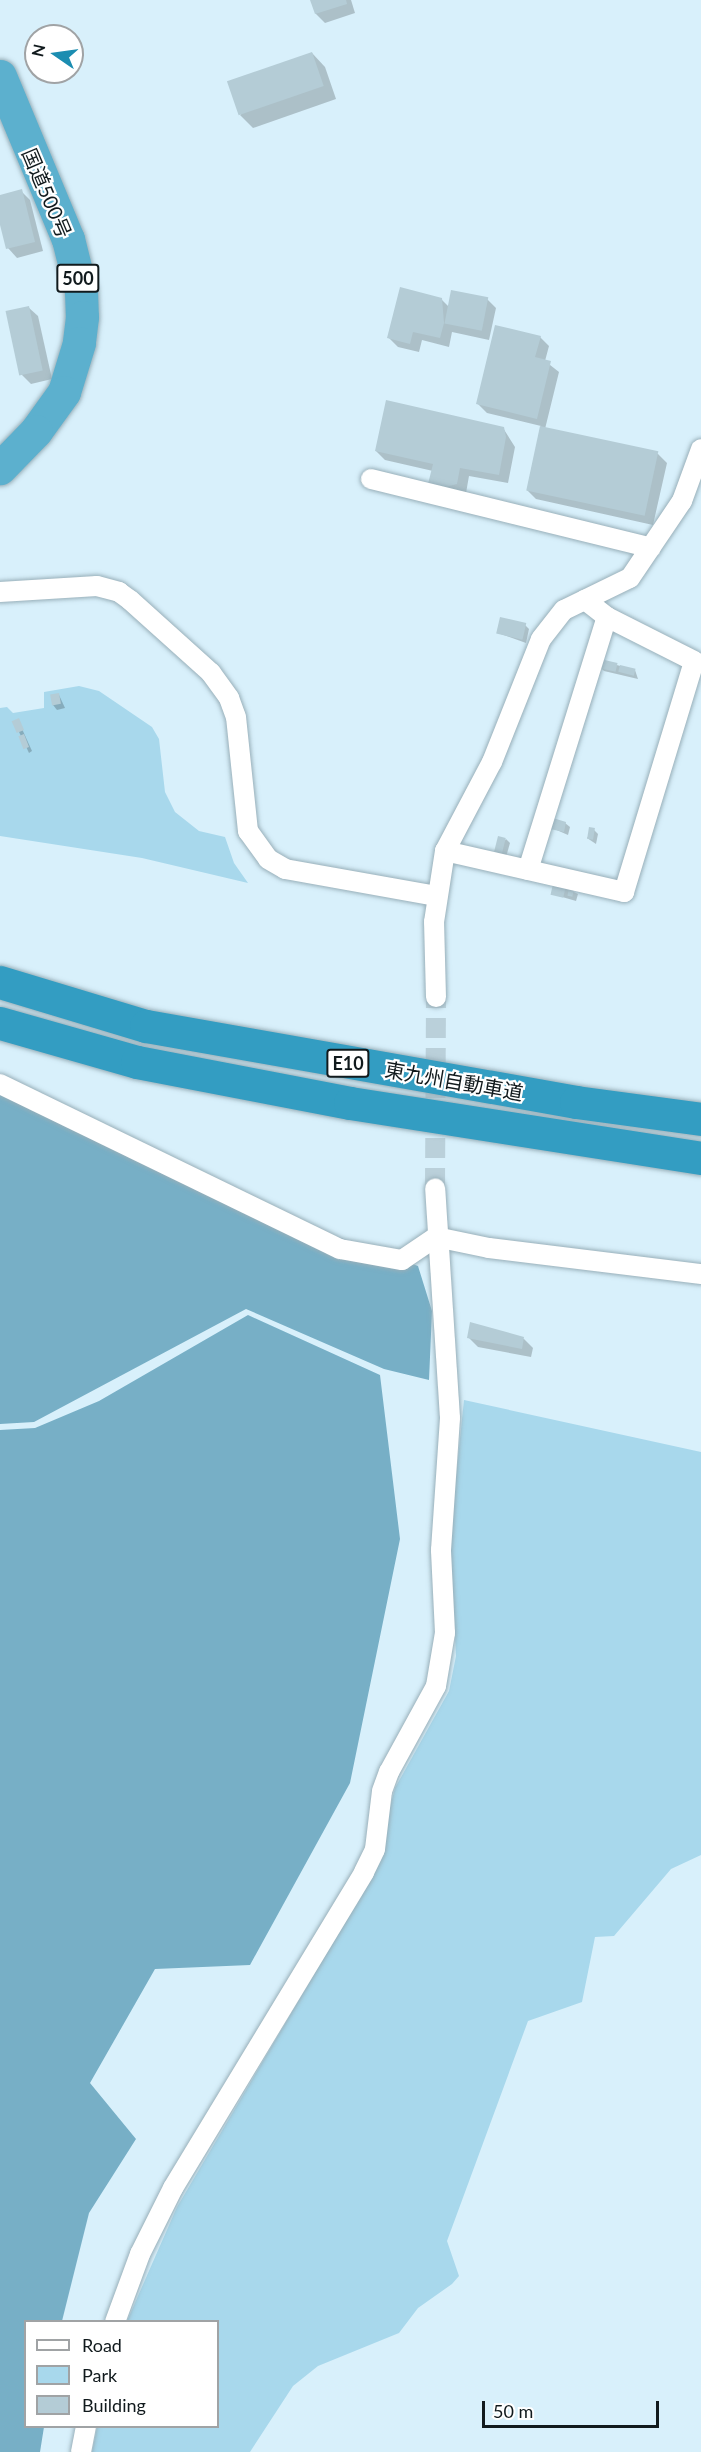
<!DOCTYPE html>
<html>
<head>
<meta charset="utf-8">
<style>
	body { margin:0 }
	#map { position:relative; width:701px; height:2452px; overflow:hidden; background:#d8f0fb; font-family:Lato,"Noto Sans JP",sans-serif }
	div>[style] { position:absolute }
	.green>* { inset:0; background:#a8d8ec }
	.forest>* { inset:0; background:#77afc6 }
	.shadow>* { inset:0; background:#0003 }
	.building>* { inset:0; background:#b4ccd6; transform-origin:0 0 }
	.minor-tunnel>* { height:20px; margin-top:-10px; transform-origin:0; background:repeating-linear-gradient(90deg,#bad0da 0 20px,transparent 0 30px) }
	.roads { filter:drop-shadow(0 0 2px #98afb9) drop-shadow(0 0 2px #98afb9) }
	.minor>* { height:20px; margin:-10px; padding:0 10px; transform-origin:10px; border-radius:10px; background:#fff }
	.trunk>* { height:33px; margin:-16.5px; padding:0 16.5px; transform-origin:16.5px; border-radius:16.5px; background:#5cb0ce }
	.motorway>* { height:33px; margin:-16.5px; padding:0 16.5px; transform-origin:16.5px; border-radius:16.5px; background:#339dc2 }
	span { translate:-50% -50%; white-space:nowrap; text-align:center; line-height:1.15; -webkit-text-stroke:4.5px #fff; paint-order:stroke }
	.shield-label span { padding:2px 4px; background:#fff; border:2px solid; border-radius:4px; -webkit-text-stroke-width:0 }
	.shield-label { font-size:18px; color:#111a1d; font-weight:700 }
	.street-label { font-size:20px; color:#111a1d }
	.legend { position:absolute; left:24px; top:2320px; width:195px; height:108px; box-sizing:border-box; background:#fff; border:2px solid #a0a3a5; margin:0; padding:8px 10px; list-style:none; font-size:18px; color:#111a1d }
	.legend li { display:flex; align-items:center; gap:12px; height:30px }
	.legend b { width:30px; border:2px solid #a0a3a5 }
	.north { position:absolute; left:24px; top:24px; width:60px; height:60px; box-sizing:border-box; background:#fff; border:2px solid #a0a3a5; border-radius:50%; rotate:283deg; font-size:16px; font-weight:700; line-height:24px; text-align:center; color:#111a1d }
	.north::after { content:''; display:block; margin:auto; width:21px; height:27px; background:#1b8db1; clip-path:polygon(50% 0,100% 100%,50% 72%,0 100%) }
	.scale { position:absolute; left:482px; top:2401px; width:177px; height:27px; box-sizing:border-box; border:3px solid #111a1d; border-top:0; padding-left:8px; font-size:18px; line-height:21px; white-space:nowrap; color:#111a1d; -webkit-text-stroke:4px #fff; paint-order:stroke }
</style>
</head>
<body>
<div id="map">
	<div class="green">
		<i style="clip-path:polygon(79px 686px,99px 691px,152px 727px,159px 739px,165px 792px,175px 812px,199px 831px,225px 837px,234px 863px,248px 883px,142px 858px,0 836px,0 708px,7px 707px,13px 713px,44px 708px,44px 692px)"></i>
		<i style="clip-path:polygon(464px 1400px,701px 1452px,701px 1855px,671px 1869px,614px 1936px,595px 1937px,582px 2002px,528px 2021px,447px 2241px,459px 2276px,452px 2284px,418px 2308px,399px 2333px,318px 2366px,293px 2386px,250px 2452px,92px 2452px,97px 2427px,218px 2426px,218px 2322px,127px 2321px,177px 2207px,372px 1876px,395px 1788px,449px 1691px,456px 1656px,450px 1536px)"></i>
	</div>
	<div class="forest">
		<i style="clip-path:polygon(0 1094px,327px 1233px,418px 1266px,432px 1311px,429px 1380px,384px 1369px,246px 1309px,34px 1422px,0 1424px)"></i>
		<i style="clip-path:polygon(248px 1315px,380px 1375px,400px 1539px,350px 1783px,250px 1965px,155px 1969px,90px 2083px,136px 2139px,89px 2213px,62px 2321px,26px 2322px,26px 2426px,44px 2427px,40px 2452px,0 2452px,0 1430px,35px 1428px,99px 1401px)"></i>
	</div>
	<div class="shadow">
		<i style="clip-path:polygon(312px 0,351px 0,355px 13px,325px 23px,316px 14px)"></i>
		<i style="clip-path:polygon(312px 53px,325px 67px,336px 99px,253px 128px,240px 115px)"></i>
		<i style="clip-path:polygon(21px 191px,30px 200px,43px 251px,17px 258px,8px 248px,0 219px,0 197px)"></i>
		<i style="clip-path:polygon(441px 299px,449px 307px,487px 299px,496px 308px,489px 340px,452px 332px,449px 347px,422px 340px,419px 352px,398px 347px,389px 338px)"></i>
		<i style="clip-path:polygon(28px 307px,38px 316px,52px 379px,31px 384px,22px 375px)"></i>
		<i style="clip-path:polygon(540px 337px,549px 346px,545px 361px,559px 372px,545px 429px,658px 454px,667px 463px,653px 525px,536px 499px,527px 490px,541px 426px,487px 413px,478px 404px)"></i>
		<i style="clip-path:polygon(503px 428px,515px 447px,508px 483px,469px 476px,466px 493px,437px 501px,433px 471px,385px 460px,376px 451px)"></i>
		<i style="clip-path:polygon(525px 625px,529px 629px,526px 643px,498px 633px)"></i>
		<i style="clip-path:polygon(602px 661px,635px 670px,638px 679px,604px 671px,600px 667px)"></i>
		<i style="clip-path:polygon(59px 695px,65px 708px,57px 710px,53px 705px)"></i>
		<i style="clip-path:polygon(18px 720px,32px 751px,29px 753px,19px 732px)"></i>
		<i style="clip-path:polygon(565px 823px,570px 827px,568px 835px,552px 828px)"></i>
		<i style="clip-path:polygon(594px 830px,598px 834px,596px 844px,587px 838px)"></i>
		<i style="clip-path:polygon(506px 839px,510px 843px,506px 857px,496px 852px)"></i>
		<i style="clip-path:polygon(566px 888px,578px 894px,576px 901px,552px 894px)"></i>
		<i style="clip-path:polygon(469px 1338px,524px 1339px,533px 1348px,531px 1357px,478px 1347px)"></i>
	</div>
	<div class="building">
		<i style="clip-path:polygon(310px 0,346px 0,347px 4px,315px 14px)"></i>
		<i style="left:312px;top:52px;width:36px;height:90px;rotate:71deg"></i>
		<i style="clip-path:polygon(22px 189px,35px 242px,6px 249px,0 225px,0 195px)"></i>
		<i style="clip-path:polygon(400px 287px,442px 298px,444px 323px,440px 338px,413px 332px,410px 344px,387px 338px)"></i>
		<i style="left:451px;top:290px;width:38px;height:34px;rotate:11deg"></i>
		<i style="left:29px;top:306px;width:66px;height:24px;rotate:78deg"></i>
		<i style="clip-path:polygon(495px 325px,541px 336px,535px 357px,551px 361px,537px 419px,476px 404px)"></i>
		<i style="clip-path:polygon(386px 400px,504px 427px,506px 437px,499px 475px,460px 468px,457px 484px,426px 492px,433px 464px,375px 451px)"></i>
		<i style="left:540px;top:426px;width:121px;height:66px;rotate:12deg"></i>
		<i style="left:500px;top:617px;width:27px;height:17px;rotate:13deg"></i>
		<i style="left:600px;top:659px;width:18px;height:9px;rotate:13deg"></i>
		<i style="left:620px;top:665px;width:16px;height:7px;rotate:14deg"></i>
		<i style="left:59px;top:693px;width:11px;height:9px;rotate:80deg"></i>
		<i style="left:19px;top:718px;width:13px;height:8px;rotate:67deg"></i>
		<i style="left:24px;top:734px;width:14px;height:6px;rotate:69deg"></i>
		<i style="clip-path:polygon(553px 818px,566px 822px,564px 832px,550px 829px)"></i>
		<i style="left:589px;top:827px;width:6px;height:12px;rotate:9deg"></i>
		<i style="left:498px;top:836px;width:8px;height:16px;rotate:14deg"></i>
		<i style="left:553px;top:884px;width:13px;height:11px;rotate:13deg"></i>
		<i style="left:569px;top:888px;width:5px;height:8px;rotate:11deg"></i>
		<i style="clip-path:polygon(470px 1322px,524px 1337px,522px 1349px,467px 1338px)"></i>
	</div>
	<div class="minor-tunnel">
		<i style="left:435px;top:1188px;width:191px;rotate:-89.7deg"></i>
	</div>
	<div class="roads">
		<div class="minor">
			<i style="left:371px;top:479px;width:288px;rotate:13.8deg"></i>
			<i style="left:0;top:592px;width:97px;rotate:-3.5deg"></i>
			<i style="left:97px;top:586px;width:23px;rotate:15deg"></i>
			<i style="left:119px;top:592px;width:14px;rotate:36deg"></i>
			<i style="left:130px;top:600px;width:109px;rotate:42deg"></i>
			<i style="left:211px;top:673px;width:31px;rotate:54deg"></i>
			<i style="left:229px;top:698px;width:20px;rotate:70deg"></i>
			<i style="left:236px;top:717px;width:115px;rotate:84deg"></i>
			<i style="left:248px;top:831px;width:34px;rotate:54deg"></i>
			<i style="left:268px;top:859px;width:20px;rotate:30deg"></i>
			<i style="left:285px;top:869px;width:153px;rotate:10.1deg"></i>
			<i style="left:445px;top:851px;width:184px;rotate:12.9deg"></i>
			<i style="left:624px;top:892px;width:241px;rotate:-73.1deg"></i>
			<i style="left:694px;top:661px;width:97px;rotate:-153.2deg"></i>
			<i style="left:607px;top:617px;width:28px;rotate:-142deg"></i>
			<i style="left:528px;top:870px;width:265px;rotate:-72.7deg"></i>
			<i style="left:436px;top:997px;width:75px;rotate:-91.5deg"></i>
			<i style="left:434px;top:922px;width:72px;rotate:-81.2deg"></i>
			<i style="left:445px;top:851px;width:101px;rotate:-62.2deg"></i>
			<i style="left:492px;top:762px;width:132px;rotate:-68.3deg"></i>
			<i style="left:541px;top:639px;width:37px;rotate:-52deg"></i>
			<i style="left:564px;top:610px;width:73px;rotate:-25.9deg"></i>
			<i style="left:630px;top:578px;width:93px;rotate:-56deg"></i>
			<i style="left:682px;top:501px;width:55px;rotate:-69.9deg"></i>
			<i style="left:0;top:1084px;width:378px;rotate:25.9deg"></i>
			<i style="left:340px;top:1249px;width:63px;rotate:10.1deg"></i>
			<i style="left:402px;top:1260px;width:41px;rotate:-34.1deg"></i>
			<i style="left:436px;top:1237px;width:54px;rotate:11.7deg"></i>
			<i style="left:489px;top:1248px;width:214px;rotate:7deg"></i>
			<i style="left:115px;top:2322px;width:72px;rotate:-69.8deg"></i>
			<i style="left:140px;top:2254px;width:74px;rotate:-63.4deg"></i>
			<i style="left:173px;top:2188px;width:369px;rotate:-58.8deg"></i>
			<i style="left:364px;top:1872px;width:25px;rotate:-64deg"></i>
			<i style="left:375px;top:1849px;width:58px;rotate:-83.1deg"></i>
			<i style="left:382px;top:1791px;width:20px;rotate:-70deg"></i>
			<i style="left:389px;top:1772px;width:98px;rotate:-61.3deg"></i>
			<i style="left:436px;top:1686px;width:54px;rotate:-80.4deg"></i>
			<i style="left:445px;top:1633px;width:83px;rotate:-92.8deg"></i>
			<i style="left:441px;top:1550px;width:132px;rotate:-86.1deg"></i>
			<i style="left:450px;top:1418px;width:230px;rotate:-93.7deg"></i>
			<i style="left:81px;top:2452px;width:26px;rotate:-79deg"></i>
		</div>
		<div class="trunk">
			<i style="left:0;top:76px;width:177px;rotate:67.4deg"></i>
			<i style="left:68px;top:239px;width:54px;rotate:76deg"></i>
			<i style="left:81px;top:291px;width:26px;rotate:88deg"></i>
			<i style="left:82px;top:317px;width:26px;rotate:97deg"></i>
			<i style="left:79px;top:343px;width:51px;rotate:107deg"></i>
			<i style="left:64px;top:392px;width:48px;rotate:125.7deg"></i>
			<i style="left:36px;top:431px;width:52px;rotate:134.2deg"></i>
		</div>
		<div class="motorway">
			<i style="left:0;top:982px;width:152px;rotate:16.8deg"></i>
			<i style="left:146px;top:1026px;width:437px;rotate:10deg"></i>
			<i style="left:576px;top:1102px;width:126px;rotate:7.7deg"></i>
			<i style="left:0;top:1023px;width:142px;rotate:15.9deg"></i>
			<i style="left:137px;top:1062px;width:217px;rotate:10.9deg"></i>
			<i style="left:350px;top:1103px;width:355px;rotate:8.9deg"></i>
		</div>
	</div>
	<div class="shield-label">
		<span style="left:78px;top:278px">500</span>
		<span style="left:348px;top:1063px">E10</span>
	</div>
	<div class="street-label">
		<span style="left:47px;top:193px;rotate:67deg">国道500号</span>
		<span style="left:454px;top:1081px;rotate:10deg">東九州自動車道</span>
	</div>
	<ul class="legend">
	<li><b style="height:8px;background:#fff"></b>Road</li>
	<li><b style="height:16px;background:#a8d8ec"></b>Park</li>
	<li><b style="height:16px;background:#b4ccd6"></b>Building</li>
	</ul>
	<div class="north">N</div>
	<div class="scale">50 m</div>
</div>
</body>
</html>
